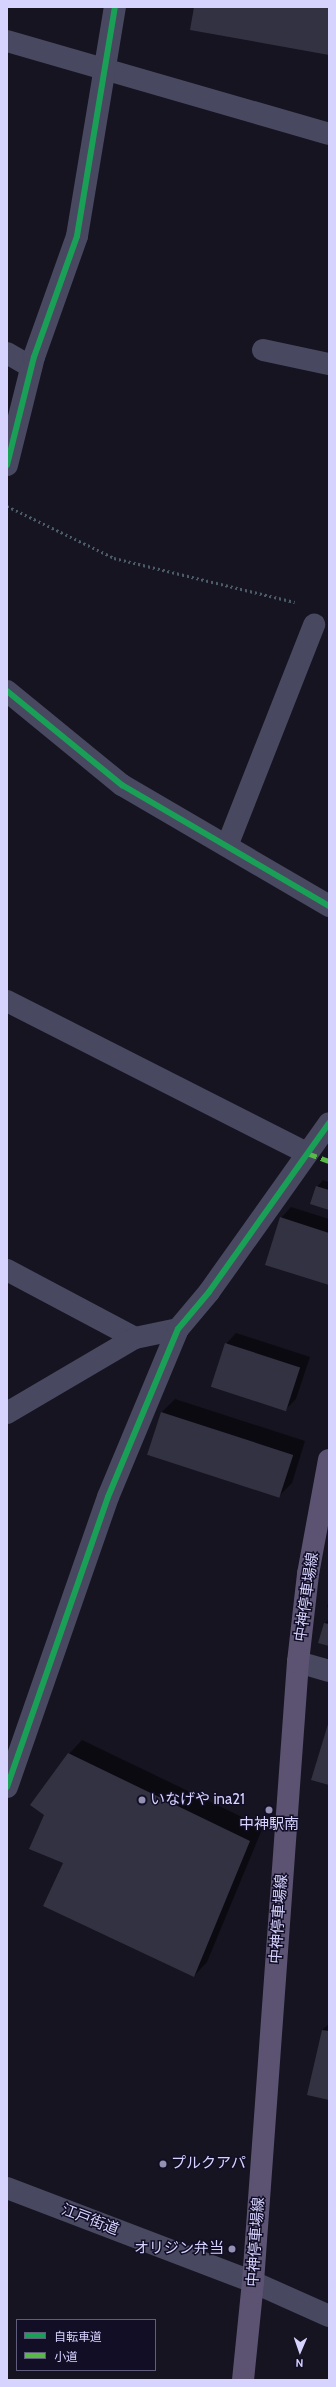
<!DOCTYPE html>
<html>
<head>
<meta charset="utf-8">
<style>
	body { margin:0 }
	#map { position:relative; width:336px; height:2387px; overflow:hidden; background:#151420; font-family:Cabin,"Noto Sans JP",sans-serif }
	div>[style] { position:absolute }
	.shadow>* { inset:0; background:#0007 }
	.building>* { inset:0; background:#333242; transform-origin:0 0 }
	.path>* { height:2.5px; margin-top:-1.25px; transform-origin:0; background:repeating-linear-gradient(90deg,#4a5b69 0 2px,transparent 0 5px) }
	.minor>* { height:22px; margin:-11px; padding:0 11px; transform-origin:11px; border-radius:11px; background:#484861 }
	.major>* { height:22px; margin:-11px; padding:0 11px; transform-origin:11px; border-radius:11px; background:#5c5272 }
	.quiet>* { height:5px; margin-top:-2.5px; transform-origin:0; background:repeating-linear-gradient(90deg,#58b947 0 10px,transparent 0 15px) }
	.cycleway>* { height:6px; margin:-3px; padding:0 3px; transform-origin:3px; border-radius:3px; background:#1a9f57 }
	.dots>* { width:11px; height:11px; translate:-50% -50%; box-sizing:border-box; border:2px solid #110e26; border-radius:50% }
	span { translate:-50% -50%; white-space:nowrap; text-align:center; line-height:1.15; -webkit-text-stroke:3px #110e26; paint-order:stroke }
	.street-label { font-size:15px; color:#d7d3ff }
	.poi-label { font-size:15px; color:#d7d3ff }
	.left { translate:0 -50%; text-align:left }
	.right { translate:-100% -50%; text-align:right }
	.frame { position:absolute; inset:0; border:8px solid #d7d3ff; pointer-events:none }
	.legend { position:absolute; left:16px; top:2319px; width:140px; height:52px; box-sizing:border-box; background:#110e26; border:1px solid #605d7d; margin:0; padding:5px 7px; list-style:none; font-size:12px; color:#d7d3ff }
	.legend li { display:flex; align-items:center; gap:8px; height:20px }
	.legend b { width:20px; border:1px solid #605d7d }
	.north { position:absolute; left:280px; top:2331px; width:40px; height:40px; -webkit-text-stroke:3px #110e26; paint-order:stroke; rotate:182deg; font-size:11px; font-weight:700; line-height:16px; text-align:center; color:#d7d3ff }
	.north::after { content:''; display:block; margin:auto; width:14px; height:18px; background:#d7d3ff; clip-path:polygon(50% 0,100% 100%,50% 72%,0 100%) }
</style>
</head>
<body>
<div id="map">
	<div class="shadow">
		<i style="clip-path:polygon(323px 1180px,329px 1182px,329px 1209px,317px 1187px)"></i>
		<i style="clip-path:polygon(291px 1207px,329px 1219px,329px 1284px,281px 1218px)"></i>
		<i style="clip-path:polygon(236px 1333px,310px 1357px,296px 1399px,285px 1410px,226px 1344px)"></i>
		<i style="clip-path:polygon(175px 1399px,305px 1441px,292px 1483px,279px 1496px,149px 1454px,162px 1412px)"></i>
		<i style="clip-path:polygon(329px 1600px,329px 1608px,327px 1607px)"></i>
		<i style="clip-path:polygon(329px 1619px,329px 1645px,325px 1623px)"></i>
		<i style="clip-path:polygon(82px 1740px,263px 1827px,207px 1962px,194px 1976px,64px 1863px,46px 1815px,69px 1754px)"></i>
		<i style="clip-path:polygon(329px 2024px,329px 2099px,322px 2030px)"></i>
	</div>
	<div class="building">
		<i style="clip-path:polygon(194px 7px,329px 7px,329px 55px,190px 30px)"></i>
		<i style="clip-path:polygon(316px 1186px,329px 1190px,329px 1210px,310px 1204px)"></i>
		<i style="clip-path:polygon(280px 1217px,329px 1233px,329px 1285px,265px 1265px)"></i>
		<i style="left:225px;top:1343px;width:79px;height:46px;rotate:18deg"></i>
		<i style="left:161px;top:1412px;width:139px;height:45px;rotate:18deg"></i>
		<i style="clip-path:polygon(324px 1623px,329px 1624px,329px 1646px,318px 1643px)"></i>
		<i style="clip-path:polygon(329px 1721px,329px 1785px,311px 1780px)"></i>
		<i style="clip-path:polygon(68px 1753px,250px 1841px,194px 1977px,43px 1906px,63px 1863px,29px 1849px,44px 1815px,30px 1805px)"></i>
		<i style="clip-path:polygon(322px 2030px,329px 2031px,329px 2100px,307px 2095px)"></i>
	</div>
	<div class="path">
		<i style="left:7px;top:506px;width:119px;rotate:25.9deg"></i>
		<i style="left:114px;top:558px;width:186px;rotate:13.7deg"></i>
	</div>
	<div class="minor">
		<i style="left:7px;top:41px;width:335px;rotate:16.1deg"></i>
		<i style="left:263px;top:350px;width:67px;rotate:12deg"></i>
		<i style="left:7px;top:353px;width:28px;rotate:30deg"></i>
		<i style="left:7px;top:465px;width:111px;rotate:-76deg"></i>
		<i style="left:34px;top:357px;width:128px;rotate:-70.4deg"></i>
		<i style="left:77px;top:236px;width:232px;rotate:-80.6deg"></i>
		<i style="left:7px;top:691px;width:149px;rotate:39.3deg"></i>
		<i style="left:122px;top:785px;width:240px;rotate:30.3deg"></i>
		<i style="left:227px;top:846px;width:238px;rotate:-68.5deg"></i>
		<i style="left:7px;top:1001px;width:336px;rotate:26.9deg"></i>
		<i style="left:7px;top:1270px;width:145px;rotate:28deg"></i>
		<i style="left:7px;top:1413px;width:148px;rotate:-30.4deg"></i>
		<i style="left:135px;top:1338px;width:44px;rotate:-11.8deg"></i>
		<i style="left:298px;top:1662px;width:32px;rotate:16deg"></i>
		<i style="left:7px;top:1787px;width:307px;rotate:-70.8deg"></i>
		<i style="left:108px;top:1497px;width:182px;rotate:-67.4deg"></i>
		<i style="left:178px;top:1329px;width:48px;rotate:-50deg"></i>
		<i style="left:209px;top:1292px;width:207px;rotate:-54.6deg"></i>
		<i style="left:7px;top:2188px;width:263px;rotate:20.9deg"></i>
		<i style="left:253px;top:2282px;width:83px;rotate:24.1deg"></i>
	</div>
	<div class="major">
		<i style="left:243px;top:2380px;width:99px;rotate:-84.2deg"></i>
		<i style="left:253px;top:2282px;width:622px;rotate:-85.85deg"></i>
		<i style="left:298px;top:1662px;width:89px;rotate:-83.5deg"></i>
		<i style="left:308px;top:1574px;width:116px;rotate:-79.6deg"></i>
	</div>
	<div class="quiet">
		<i style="left:307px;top:1153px;width:23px;rotate:20deg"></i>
	</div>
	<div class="cycleway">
		<i style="left:7px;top:465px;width:111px;rotate:-76deg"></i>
		<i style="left:34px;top:357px;width:128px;rotate:-70.4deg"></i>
		<i style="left:77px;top:236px;width:232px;rotate:-80.6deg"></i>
		<i style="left:7px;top:691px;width:149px;rotate:39.3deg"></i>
		<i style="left:122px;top:785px;width:240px;rotate:30.3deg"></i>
		<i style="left:7px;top:1787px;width:307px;rotate:-70.8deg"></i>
		<i style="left:108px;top:1497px;width:182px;rotate:-67.4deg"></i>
		<i style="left:178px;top:1329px;width:48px;rotate:-50deg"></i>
		<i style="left:209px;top:1292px;width:207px;rotate:-54.6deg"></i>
	</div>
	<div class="dots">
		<i style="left:142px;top:1800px;background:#9390b1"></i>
		<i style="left:269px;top:1810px;background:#9390b1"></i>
		<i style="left:163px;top:2164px;background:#9390b1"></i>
		<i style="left:232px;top:2249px;background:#9390b1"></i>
	</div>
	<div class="street-label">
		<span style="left:307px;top:1597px;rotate:-82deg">中神停車場線</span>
		<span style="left:279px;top:1919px;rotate:-86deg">中神停車場線</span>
		<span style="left:90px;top:2220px;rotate:21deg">江戸街道</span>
		<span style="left:256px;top:2242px;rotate:-86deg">中神停車場線</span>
	</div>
	<div class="poi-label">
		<span class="left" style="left:150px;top:1800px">いなげや ina21</span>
		<span style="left:269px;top:1825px">中神駅南</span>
		<span class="left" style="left:171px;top:2164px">プルクアパ</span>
		<span class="right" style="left:224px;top:2249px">オリジン弁当</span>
	</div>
	<div class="frame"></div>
	<ul class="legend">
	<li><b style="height:5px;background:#1a9f57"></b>自転車道</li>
	<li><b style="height:5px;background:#58b947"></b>小道</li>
	</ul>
	<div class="north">N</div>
</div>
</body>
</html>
